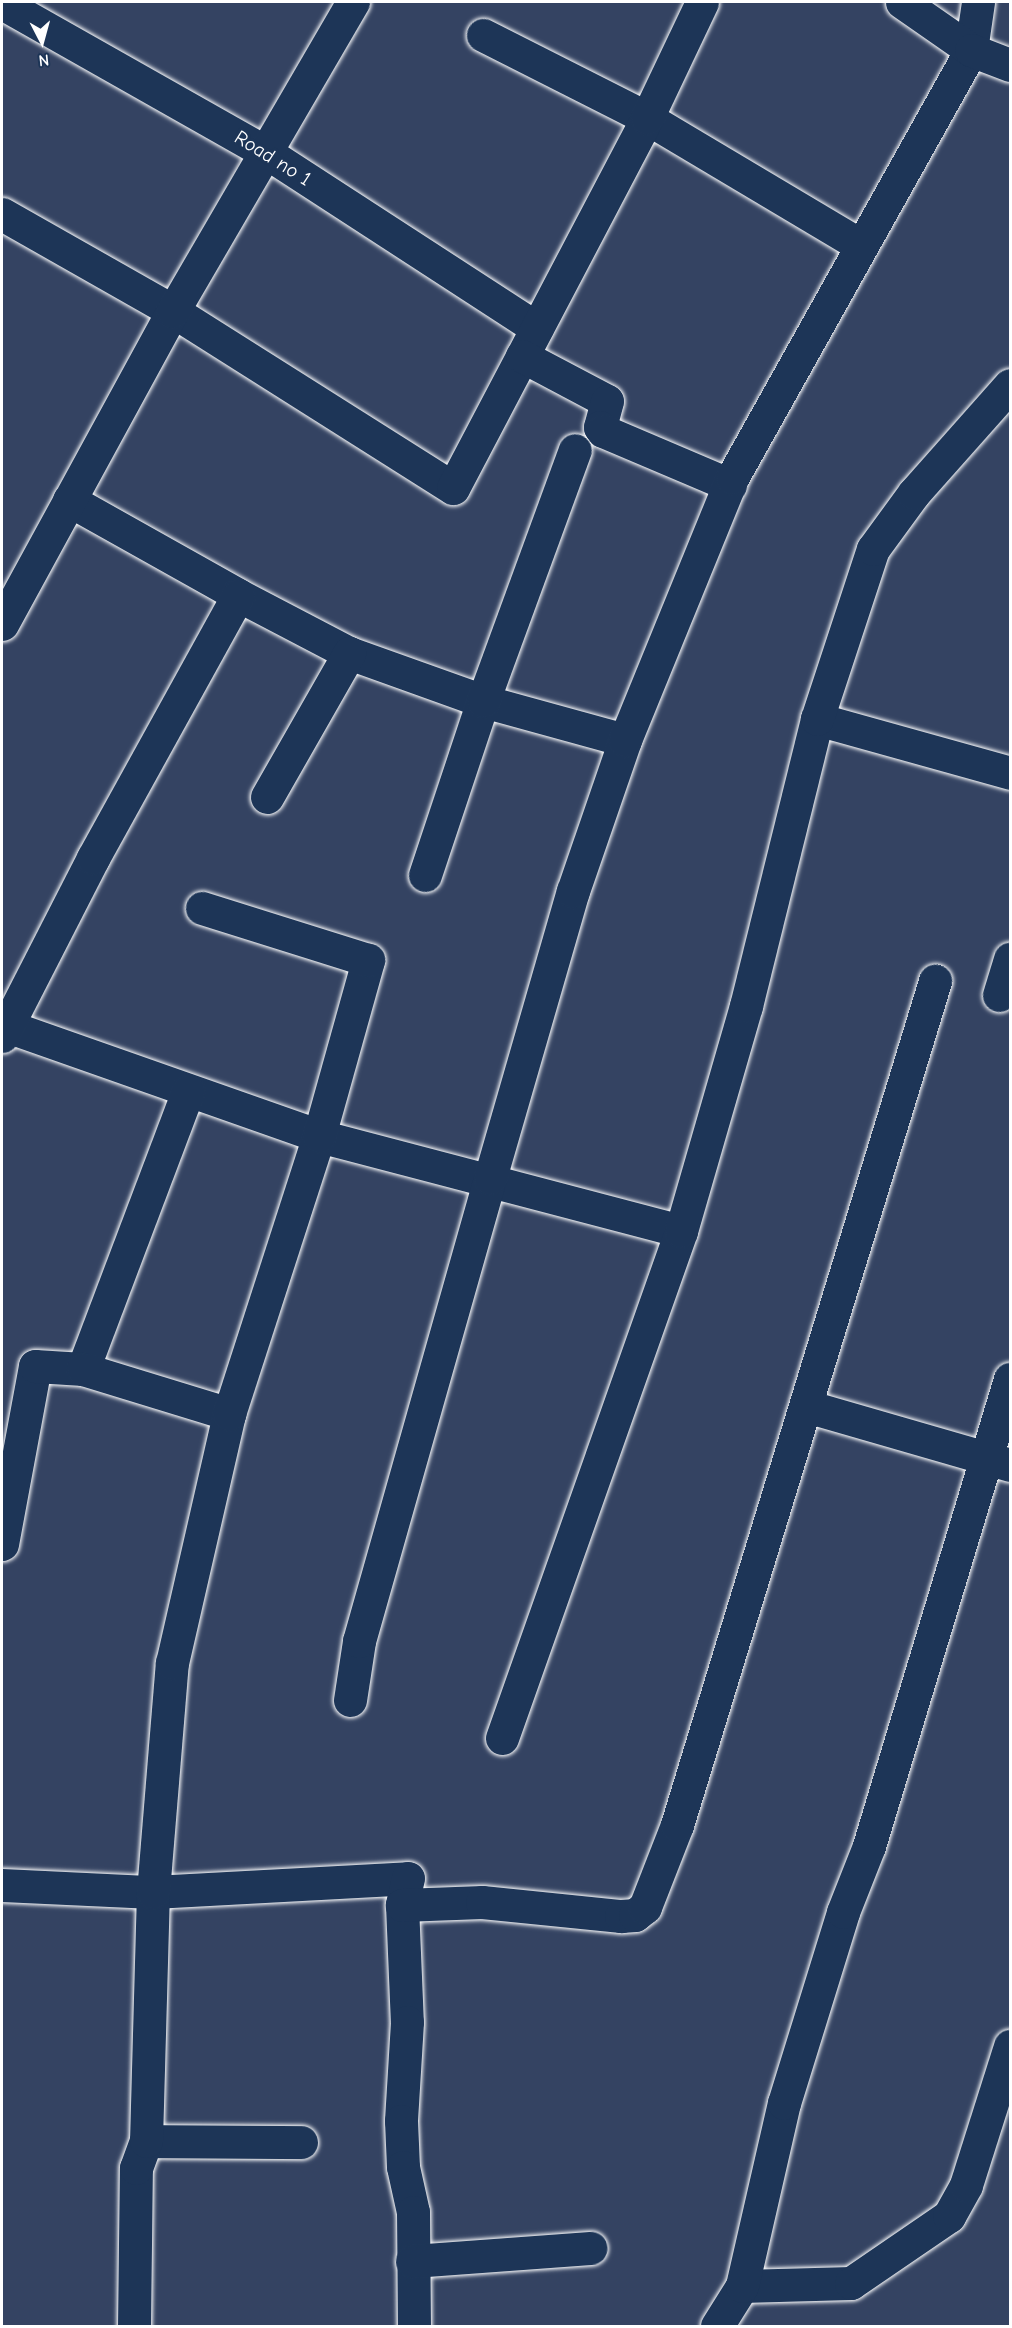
<!DOCTYPE html>
<html>
<head>
<meta charset="utf-8">
<style>
	body { margin:0 }
	#map { position:relative; width:1012px; height:2328px; overflow:hidden; background:#344362; font-family:"Comic Neue",sans-serif }
	div>[style] { position:absolute }
	.roads { filter:drop-shadow(0 0 2px #fff) drop-shadow(0 0 2px #fff) }
	.minor>* { height:33px; margin:-16.5px; padding:0 16.5px; transform-origin:16.5px; border-radius:16.5px; background:#1d3557 }
	.tertiary>* { height:33px; margin:-16.5px; padding:0 16.5px; transform-origin:16.5px; border-radius:16.5px; background:#1d3557 }
	span { translate:-50% -50%; white-space:nowrap; text-align:center; line-height:1.15; -webkit-text-stroke:6px #1d3557; paint-order:stroke }
	.street-label { font-size:20px; color:#fff }
	.frame { position:absolute; inset:0; border:3px solid #fff; pointer-events:none }
	.north { position:absolute; left:12px; top:12px; width:60px; height:60px; -webkit-text-stroke:4px #1d3557; paint-order:stroke; rotate:174deg; font-size:16px; font-weight:700; line-height:24px; text-align:center; color:#fff }
	.north::after { content:''; display:block; margin:auto; width:21px; height:27px; background:#fff; clip-path:polygon(50% 0,100% 100%,50% 72%,0 100%) }
</style>
</head>
<body>
<div id="map">
	<div class="roads">
		<div class="minor">
			<i style="left:2px;top:3px;width:301px;rotate:29.5deg"></i>
			<i style="left:264px;top:151px;width:325px;rotate:33deg"></i>
			<i style="left:483px;top:35px;width:184px;rotate:26.8deg"></i>
			<i style="left:647px;top:118px;width:248px;rotate:30.8deg"></i>
			<i style="left:2px;top:214px;width:197px;rotate:29.6deg"></i>
			<i style="left:173px;top:311px;width:331px;rotate:32.3deg"></i>
			<i style="left:453px;top:488px;width:418px;rotate:-62.3deg"></i>
			<i style="left:647px;top:118px;width:128px;rotate:-64.6deg"></i>
			<i style="left:522px;top:356px;width:96px;rotate:27.9deg"></i>
			<i style="left:607px;top:401px;width:27px;rotate:105deg"></i>
			<i style="left:600px;top:427px;width:5px;rotate:53deg"></i>
			<i style="left:603px;top:431px;width:138px;rotate:23deg"></i>
			<i style="left:69px;top:500px;width:194px;rotate:29.3deg"></i>
			<i style="left:238px;top:595px;width:125px;rotate:27.6deg"></i>
			<i style="left:349px;top:653px;width:142px;rotate:19.7deg"></i>
			<i style="left:483px;top:701px;width:147px;rotate:15.4deg"></i>
			<i style="left:2px;top:624px;width:357px;rotate:-61.4deg"></i>
			<i style="left:173px;top:311px;width:358px;rotate:-59.8deg"></i>
			<i style="left:817px;top:719px;width:200px;rotate:15.6deg"></i>
			<i style="left:267px;top:797px;width:166px;rotate:-60.3deg"></i>
			<i style="left:425px;top:875px;width:183px;rotate:-71.6deg"></i>
			<i style="left:483px;top:701px;width:267px;rotate:-69.9deg"></i>
			<i style="left:999px;top:995px;width:38px;rotate:-73deg"></i>
			<i style="left:7px;top:1026px;width:331px;rotate:19.4deg"></i>
			<i style="left:319px;top:1136px;width:374px;rotate:14.7deg"></i>
			<i style="left:2px;top:1036px;width:200px;rotate:-62.9deg"></i>
			<i style="left:93px;top:858px;width:300px;rotate:-61.1deg"></i>
			<i style="left:83px;top:1369px;width:297px;rotate:-69.3deg"></i>
			<i style="left:806px;top:1406px;width:212px;rotate:16.1deg"></i>
			<i style="left:2px;top:1544px;width:181px;rotate:-79.5deg"></i>
			<i style="left:35px;top:1366px;width:48px;rotate:3.6deg"></i>
			<i style="left:83px;top:1369px;width:153px;rotate:17.1deg"></i>
			<i style="left:350px;top:1700px;width:60px;rotate:-81.3deg"></i>
			<i style="left:359px;top:1641px;width:481px;rotate:-74.2deg"></i>
			<i style="left:490px;top:1178px;width:299px;rotate:-73.9deg"></i>
			<i style="left:573px;top:891px;width:160px;rotate:-71deg"></i>
			<i style="left:625px;top:740px;width:283px;rotate:-67.8deg"></i>
			<i style="left:732px;top:478px;width:490px;rotate:-60.8deg"></i>
			<i style="left:971px;top:50px;width:49px;rotate:-81.7deg"></i>
			<i style="left:502px;top:1738px;width:538px;rotate:-70.55deg"></i>
			<i style="left:681px;top:1231px;width:234px;rotate:-73.9deg"></i>
			<i style="left:746px;top:1006px;width:296px;rotate:-76.1deg"></i>
			<i style="left:817px;top:719px;width:179px;rotate:-71.8deg"></i>
			<i style="left:873px;top:549px;width:69px;rotate:-53.8deg"></i>
			<i style="left:914px;top:493px;width:144px;rotate:-48.4deg"></i>
			<i style="left:2px;top:1885px;width:151px;rotate:2.7deg"></i>
			<i style="left:153px;top:1892px;width:255px;rotate:-3.1deg"></i>
			<i style="left:408px;top:1878px;width:28px;rotate:103deg"></i>
			<i style="left:402px;top:1905px;width:117px;rotate:87.6deg"></i>
			<i style="left:407px;top:2022px;width:99px;rotate:93.5deg"></i>
			<i style="left:401px;top:2121px;width:46px;rotate:87.5deg"></i>
			<i style="left:403px;top:2167px;width:46px;rotate:77.5deg"></i>
			<i style="left:413px;top:2212px;width:114px;rotate:89.5deg"></i>
			<i style="left:402px;top:1905px;width:80px;rotate:-2.1deg"></i>
			<i style="left:482px;top:1902px;width:140px;rotate:5.8deg"></i>
			<i style="left:621px;top:1916px;width:14px;rotate:-4deg"></i>
			<i style="left:635px;top:1915px;width:13px;rotate:-39deg"></i>
			<i style="left:645px;top:1907px;width:88px;rotate:-68.7deg"></i>
			<i style="left:677px;top:1825px;width:883px;rotate:-73deg"></i>
			<i style="left:146px;top:2141px;width:155px;rotate:0.4deg"></i>
			<i style="left:412px;top:2261px;width:179px;rotate:-4.2deg"></i>
			<i style="left:742px;top:2286px;width:109px;rotate:-1.6deg"></i>
			<i style="left:851px;top:2283px;width:119px;rotate:-34.4deg"></i>
			<i style="left:949px;top:2216px;width:35px;rotate:-61deg"></i>
			<i style="left:966px;top:2185px;width:146px;rotate:-72.4deg"></i>
			<i style="left:134px;top:2326px;width:158px;rotate:-89.3deg"></i>
			<i style="left:136px;top:2168px;width:29px;rotate:-70deg"></i>
			<i style="left:146px;top:2141px;width:249px;rotate:-88.4deg"></i>
			<i style="left:153px;top:1892px;width:230px;rotate:-85.3deg"></i>
			<i style="left:172px;top:1663px;width:255px;rotate:-77.1deg"></i>
			<i style="left:229px;top:1414px;width:292px;rotate:-72.1deg"></i>
			<i style="left:319px;top:1136px;width:183px;rotate:-74.4deg"></i>
			<i style="left:368px;top:960px;width:174px;rotate:-162.6deg"></i>
			<i style="left:717px;top:2326px;width:47px;rotate:-58deg"></i>
			<i style="left:742px;top:2286px;width:188px;rotate:-77.1deg"></i>
			<i style="left:784px;top:2103px;width:200px;rotate:-72.8deg"></i>
			<i style="left:843px;top:1912px;width:71px;rotate:-68.5deg"></i>
			<i style="left:869px;top:1846px;width:488px;rotate:-73.2deg"></i>
		</div>
		<div class="tertiary">
			<i style="left:902px;top:2px;width:84px;rotate:34.8deg"></i>
			<i style="left:971px;top:50px;width:42px;rotate:21deg"></i>
		</div>
	</div>
	<div class="street-label">
		<span style="left:273px;top:158px;rotate:32deg">Road no 1</span>
	</div>
	<div class="frame"></div>
	<div class="north">N</div>
</div>
</body>
</html>
